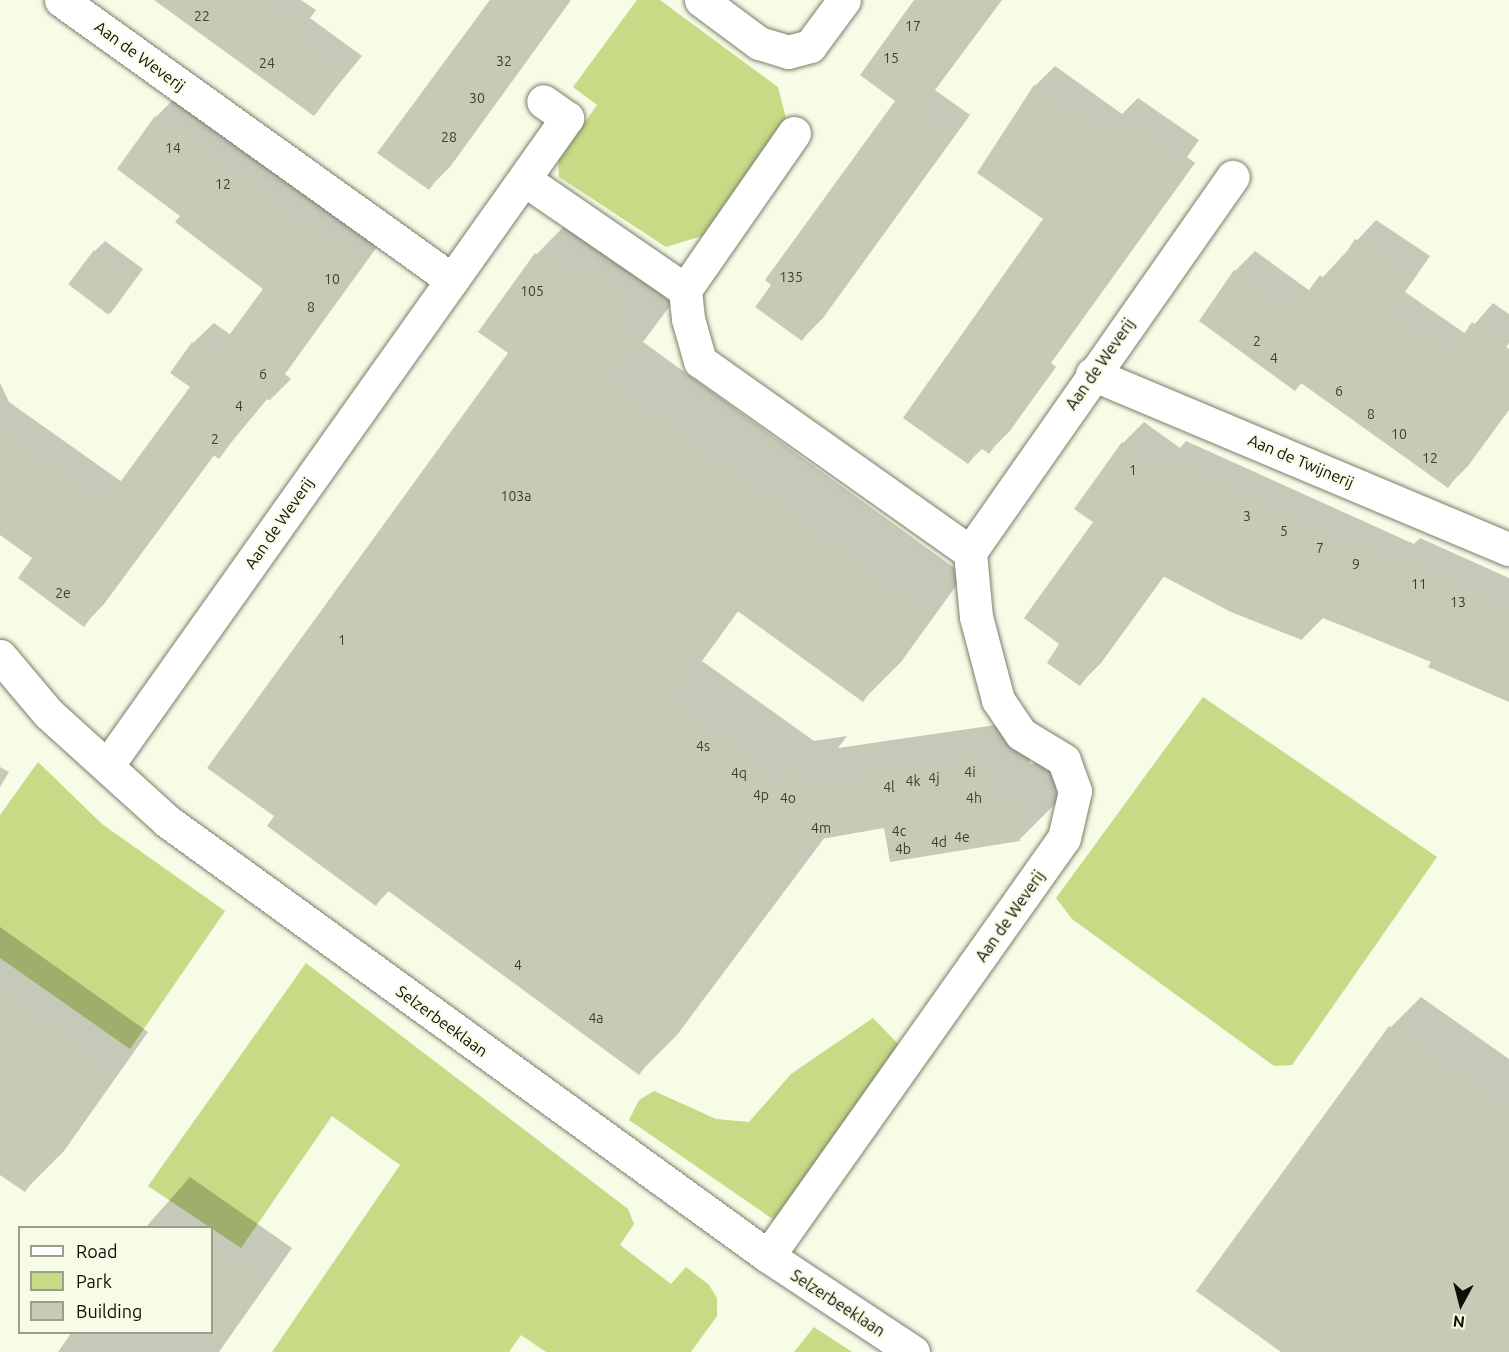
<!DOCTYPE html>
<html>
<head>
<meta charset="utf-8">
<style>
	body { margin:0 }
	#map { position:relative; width:1509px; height:1352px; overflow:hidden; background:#f6fce6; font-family:Ubuntu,sans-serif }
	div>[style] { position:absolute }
	.green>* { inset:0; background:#c7da86 }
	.shadow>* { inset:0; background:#0003 }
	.building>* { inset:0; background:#c5cbb5; transform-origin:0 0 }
	.roads { filter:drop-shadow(0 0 2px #797f6b) drop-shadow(0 0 2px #797f6b) }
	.minor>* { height:33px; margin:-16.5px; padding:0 16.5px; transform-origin:16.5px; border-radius:16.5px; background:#fff }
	span { translate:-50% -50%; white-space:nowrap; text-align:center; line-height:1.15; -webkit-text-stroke:4.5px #f6fce6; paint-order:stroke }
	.number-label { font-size:14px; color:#3c3f33 }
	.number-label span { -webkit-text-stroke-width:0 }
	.street-label { font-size:16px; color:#0e1008 }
	.legend { position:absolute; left:18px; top:1226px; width:195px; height:108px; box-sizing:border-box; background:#f6fce6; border:2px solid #999e8d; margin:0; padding:8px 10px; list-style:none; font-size:18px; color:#0e1008 }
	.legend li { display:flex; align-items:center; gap:12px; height:30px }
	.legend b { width:30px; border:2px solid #999e8d }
	.north { position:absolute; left:1431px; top:1274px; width:60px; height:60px; -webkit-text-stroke:4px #f6fce6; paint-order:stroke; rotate:187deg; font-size:16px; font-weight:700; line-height:24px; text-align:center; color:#0e1008 }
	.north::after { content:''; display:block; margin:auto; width:21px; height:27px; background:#0e1008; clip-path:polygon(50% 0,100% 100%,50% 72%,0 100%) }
</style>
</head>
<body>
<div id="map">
	<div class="green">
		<i style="clip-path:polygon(637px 0,660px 0,778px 87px,786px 118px,702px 236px,666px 247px,559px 177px,558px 159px,597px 105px,573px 87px)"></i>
		<i style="clip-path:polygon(1203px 697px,1437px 857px,1292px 1065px,1274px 1066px,1072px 919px,1056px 898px)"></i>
		<i style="clip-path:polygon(38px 762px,102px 824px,225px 911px,130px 1049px,0 958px,0 815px)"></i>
		<i style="clip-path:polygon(306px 963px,628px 1209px,634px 1224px,620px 1245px,671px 1284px,686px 1267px,709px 1285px,717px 1298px,717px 1316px,691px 1352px,546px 1352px,521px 1335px,509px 1352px,272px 1352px,400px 1165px,332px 1116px,241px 1248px,148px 1186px)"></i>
		<i style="clip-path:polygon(873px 1018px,900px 1046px,774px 1220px,629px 1120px,639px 1100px,654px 1091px,716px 1119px,749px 1122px,791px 1074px)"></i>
		<i style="clip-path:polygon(814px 1327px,852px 1352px,794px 1352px)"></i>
	</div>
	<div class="shadow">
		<i style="clip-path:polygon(157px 0,301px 0,316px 10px,310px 18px,362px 56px,314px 114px)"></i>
		<i style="clip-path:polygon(490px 0,571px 0,450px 167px,429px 188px,380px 153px)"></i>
		<i style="clip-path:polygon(917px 0,1002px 0,935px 90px,970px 115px,823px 318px,802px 339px,897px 100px)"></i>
		<i style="clip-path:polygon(1055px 66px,1122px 114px,1138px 98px,1199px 140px,1187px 157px,1195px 163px,1051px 363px,1056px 367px,1009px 432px,989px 452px,983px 448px,968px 462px,1046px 219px,1035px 86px)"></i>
		<i style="clip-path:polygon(176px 97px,382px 240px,285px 374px,291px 379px,272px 398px,268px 398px,219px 457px,215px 454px,104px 604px,84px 625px,34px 558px,0 534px,0 383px,9px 402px,122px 482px,193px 387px,193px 343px,214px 323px,231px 335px,265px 289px,182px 216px,156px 117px)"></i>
		<i style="clip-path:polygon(575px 215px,665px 261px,648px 284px,672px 303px,643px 342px,964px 575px,901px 662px,863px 700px,739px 610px,702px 661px,814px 741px,847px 736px,838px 748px,1023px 721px,1030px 764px,1051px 760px,1058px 801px,1020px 839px,885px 826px,825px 837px,677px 1035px,639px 1073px,390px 890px,376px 904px,510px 353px,480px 331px,537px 254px)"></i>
		<i style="clip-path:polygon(1376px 220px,1430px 256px,1405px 292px,1466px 334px,1493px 303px,1509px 314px,1509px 343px,1498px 359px,1509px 367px,1509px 410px,1468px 466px,1448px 486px,1303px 382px,1295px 389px,1201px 321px,1235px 271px,1255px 251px,1310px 291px)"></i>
		<i style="clip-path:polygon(105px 241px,143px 269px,110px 314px,95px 251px)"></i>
		<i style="clip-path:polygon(1144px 422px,1180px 448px,1186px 441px,1414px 544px,1420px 538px,1509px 578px,1509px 699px,1433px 661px,1323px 618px,1302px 639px,1165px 575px,1101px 663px,1080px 684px,1061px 643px,1095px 521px,1123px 443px)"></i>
		<i style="clip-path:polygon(0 767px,9px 772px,0 787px)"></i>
		<i style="clip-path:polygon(0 927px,148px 1032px,64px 1151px,25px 1190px,0 1173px)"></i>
		<i style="clip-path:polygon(1421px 997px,1509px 1059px,1509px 1352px,1284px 1352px,1391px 1027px)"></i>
		<i style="clip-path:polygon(190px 1177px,292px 1248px,219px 1352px,58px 1352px,72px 1332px,212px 1332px,212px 1228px,145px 1228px)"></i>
	</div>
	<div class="building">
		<i style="clip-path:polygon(154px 0,263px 0,300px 28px,295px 35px,347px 73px,314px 116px)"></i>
		<i style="clip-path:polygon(490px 0,567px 0,429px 190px,377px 153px)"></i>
		<i style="clip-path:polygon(914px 0,995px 0,915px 111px,951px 137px,802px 341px,755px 307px,771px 285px,765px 280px,895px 101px,860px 75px)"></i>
		<i style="clip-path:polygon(1034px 85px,1103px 135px,1117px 117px,1180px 161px,1168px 177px,1176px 184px,1032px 384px,1037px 387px,989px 454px,981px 448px,968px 464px,903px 418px,1043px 219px,977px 173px)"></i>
		<i style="clip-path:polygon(155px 116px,308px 228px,311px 223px,363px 261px,266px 395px,272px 400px,263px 399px,219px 459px,212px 454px,84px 627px,18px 578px,32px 558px,0 535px,0 430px,104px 504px,190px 387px,170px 373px,192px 342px,213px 357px,263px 289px,175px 222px,180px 216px,117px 169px)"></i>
		<i style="clip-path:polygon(1355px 239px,1411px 277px,1386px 312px,1449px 356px,1472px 322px,1509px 349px,1509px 405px,1448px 488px,1301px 383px,1295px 391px,1199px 321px,1234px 270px,1292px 313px,1320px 275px,1327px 282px)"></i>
		<i style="left:94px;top:250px;width:50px;height:43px;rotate:37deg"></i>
		<i style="clip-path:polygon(535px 253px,565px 275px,575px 261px,627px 300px,610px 324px,635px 342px,605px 381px,926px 615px,863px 702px,732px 607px,664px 700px,775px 779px,811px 774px,802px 786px,984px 758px,992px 801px,1013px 798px,1020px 841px,890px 862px,884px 828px,793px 844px,796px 864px,639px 1075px,387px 890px,376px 906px,267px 826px,274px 816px,207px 768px,508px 353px,478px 332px)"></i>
		<i style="clip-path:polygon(1122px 442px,1159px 469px,1164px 461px,1394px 565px,1397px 558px,1509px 609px,1509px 702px,1428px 667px,1431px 662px,1314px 614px,1302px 640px,1231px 612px,1161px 575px,1080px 686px,1047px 663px,1059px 644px,1024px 618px,1093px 522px,1074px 509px)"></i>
		<i style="clip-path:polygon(0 993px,111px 1071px,25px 1192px,0 1175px)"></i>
		<i style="clip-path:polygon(1389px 1026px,1509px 1110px,1509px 1352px,1281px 1352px,1196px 1291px)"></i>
		<i style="clip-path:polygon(212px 1244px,262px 1279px,212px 1352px)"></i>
	</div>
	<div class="roads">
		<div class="minor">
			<i style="left:61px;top:0;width:481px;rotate:35.6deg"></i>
			<i style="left:701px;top:0;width:72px;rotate:36.6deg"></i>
			<i style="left:759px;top:43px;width:30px;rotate:17deg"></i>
			<i style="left:788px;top:52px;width:23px;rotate:-15deg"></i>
			<i style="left:810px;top:46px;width:57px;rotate:-53.5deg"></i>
			<i style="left:794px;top:133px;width:191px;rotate:124.8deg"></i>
			<i style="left:685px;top:290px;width:29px;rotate:84deg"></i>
			<i style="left:688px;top:319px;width:44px;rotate:74.1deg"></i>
			<i style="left:700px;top:361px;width:331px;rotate:35.3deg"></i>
			<i style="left:525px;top:180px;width:194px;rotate:34.5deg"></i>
			<i style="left:1092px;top:374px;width:452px;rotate:22.8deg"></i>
			<i style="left:0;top:656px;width:75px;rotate:49.9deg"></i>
			<i style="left:48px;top:713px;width:161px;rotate:42.2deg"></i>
			<i style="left:167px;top:821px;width:742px;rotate:35.9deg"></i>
			<i style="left:768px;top:1256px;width:174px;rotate:33.5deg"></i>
			<i style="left:107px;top:766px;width:795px;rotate:-54.63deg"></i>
			<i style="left:567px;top:118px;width:29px;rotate:-145deg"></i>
			<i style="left:768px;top:1256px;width:512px;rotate:-54.7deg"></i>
			<i style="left:1064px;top:838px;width:48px;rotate:-76.8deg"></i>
			<i style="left:1075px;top:791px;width:33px;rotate:-110deg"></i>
			<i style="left:1064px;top:760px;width:50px;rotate:-148.8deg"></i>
			<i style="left:1021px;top:734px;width:41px;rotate:-124.1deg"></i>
			<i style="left:998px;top:700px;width:86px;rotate:-104.8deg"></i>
			<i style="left:976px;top:617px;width:65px;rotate:-95.3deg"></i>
			<i style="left:970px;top:552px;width:458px;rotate:-55deg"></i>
		</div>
	</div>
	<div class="number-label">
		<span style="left:202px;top:16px">22</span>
		<span style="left:913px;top:26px">17</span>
		<span style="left:891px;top:58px">15</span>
		<span style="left:504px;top:61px">32</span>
		<span style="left:267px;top:63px">24</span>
		<span style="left:477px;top:98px">30</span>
		<span style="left:449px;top:137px">28</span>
		<span style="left:173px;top:148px">14</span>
		<span style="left:223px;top:184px">12</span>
		<span style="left:791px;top:277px">135</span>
		<span style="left:332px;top:279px">10</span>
		<span style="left:532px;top:291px">105</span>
		<span style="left:311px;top:307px">8</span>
		<span style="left:1257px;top:341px">2</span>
		<span style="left:1274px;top:358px">4</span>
		<span style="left:263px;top:374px">6</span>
		<span style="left:1339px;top:391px">6</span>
		<span style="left:239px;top:406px">4</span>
		<span style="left:1371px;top:414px">8</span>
		<span style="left:1399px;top:434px">10</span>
		<span style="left:215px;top:439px">2</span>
		<span style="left:1430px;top:458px">12</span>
		<span style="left:1133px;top:470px">1</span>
		<span style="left:516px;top:496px">103a</span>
		<span style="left:1247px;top:516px">3</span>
		<span style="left:1284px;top:531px">5</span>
		<span style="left:1320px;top:548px">7</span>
		<span style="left:1356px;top:564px">9</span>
		<span style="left:1419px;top:584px">11</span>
		<span style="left:63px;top:593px">2e</span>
		<span style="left:1458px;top:602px">13</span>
		<span style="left:342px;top:640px">1</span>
		<span style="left:703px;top:746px">4s</span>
		<span style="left:970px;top:772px">4i</span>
		<span style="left:739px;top:773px">4q</span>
		<span style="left:934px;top:778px">4j</span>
		<span style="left:913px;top:781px">4k</span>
		<span style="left:889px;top:787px">4l</span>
		<span style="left:761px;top:795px">4p</span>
		<span style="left:788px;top:798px">4o</span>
		<span style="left:974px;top:798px">4h</span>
		<span style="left:821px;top:828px">4m</span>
		<span style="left:899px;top:831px">4c</span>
		<span style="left:962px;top:837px">4e</span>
		<span style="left:939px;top:842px">4d</span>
		<span style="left:903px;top:849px">4b</span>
		<span style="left:518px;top:965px">4</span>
		<span style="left:596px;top:1018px">4a</span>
	</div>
	<div class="street-label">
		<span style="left:140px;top:56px;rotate:36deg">Aan de Weverij</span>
		<span style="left:1100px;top:364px;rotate:-55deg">Aan de Weverij</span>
		<span style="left:1301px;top:461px;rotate:23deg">Aan de Twijnerij</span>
		<span style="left:279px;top:523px;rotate:-55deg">Aan de Weverij</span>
		<span style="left:1010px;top:916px;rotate:-55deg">Aan de Weverij</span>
		<span style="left:442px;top:1021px;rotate:36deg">Selzerbeeklaan</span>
		<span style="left:838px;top:1303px;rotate:33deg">Selzerbeeklaan</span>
	</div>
	<ul class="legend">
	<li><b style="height:8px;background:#fff"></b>Road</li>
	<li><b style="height:16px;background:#c7da86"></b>Park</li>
	<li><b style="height:16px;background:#c5cbb5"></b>Building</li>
	</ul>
	<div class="north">N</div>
</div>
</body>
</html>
